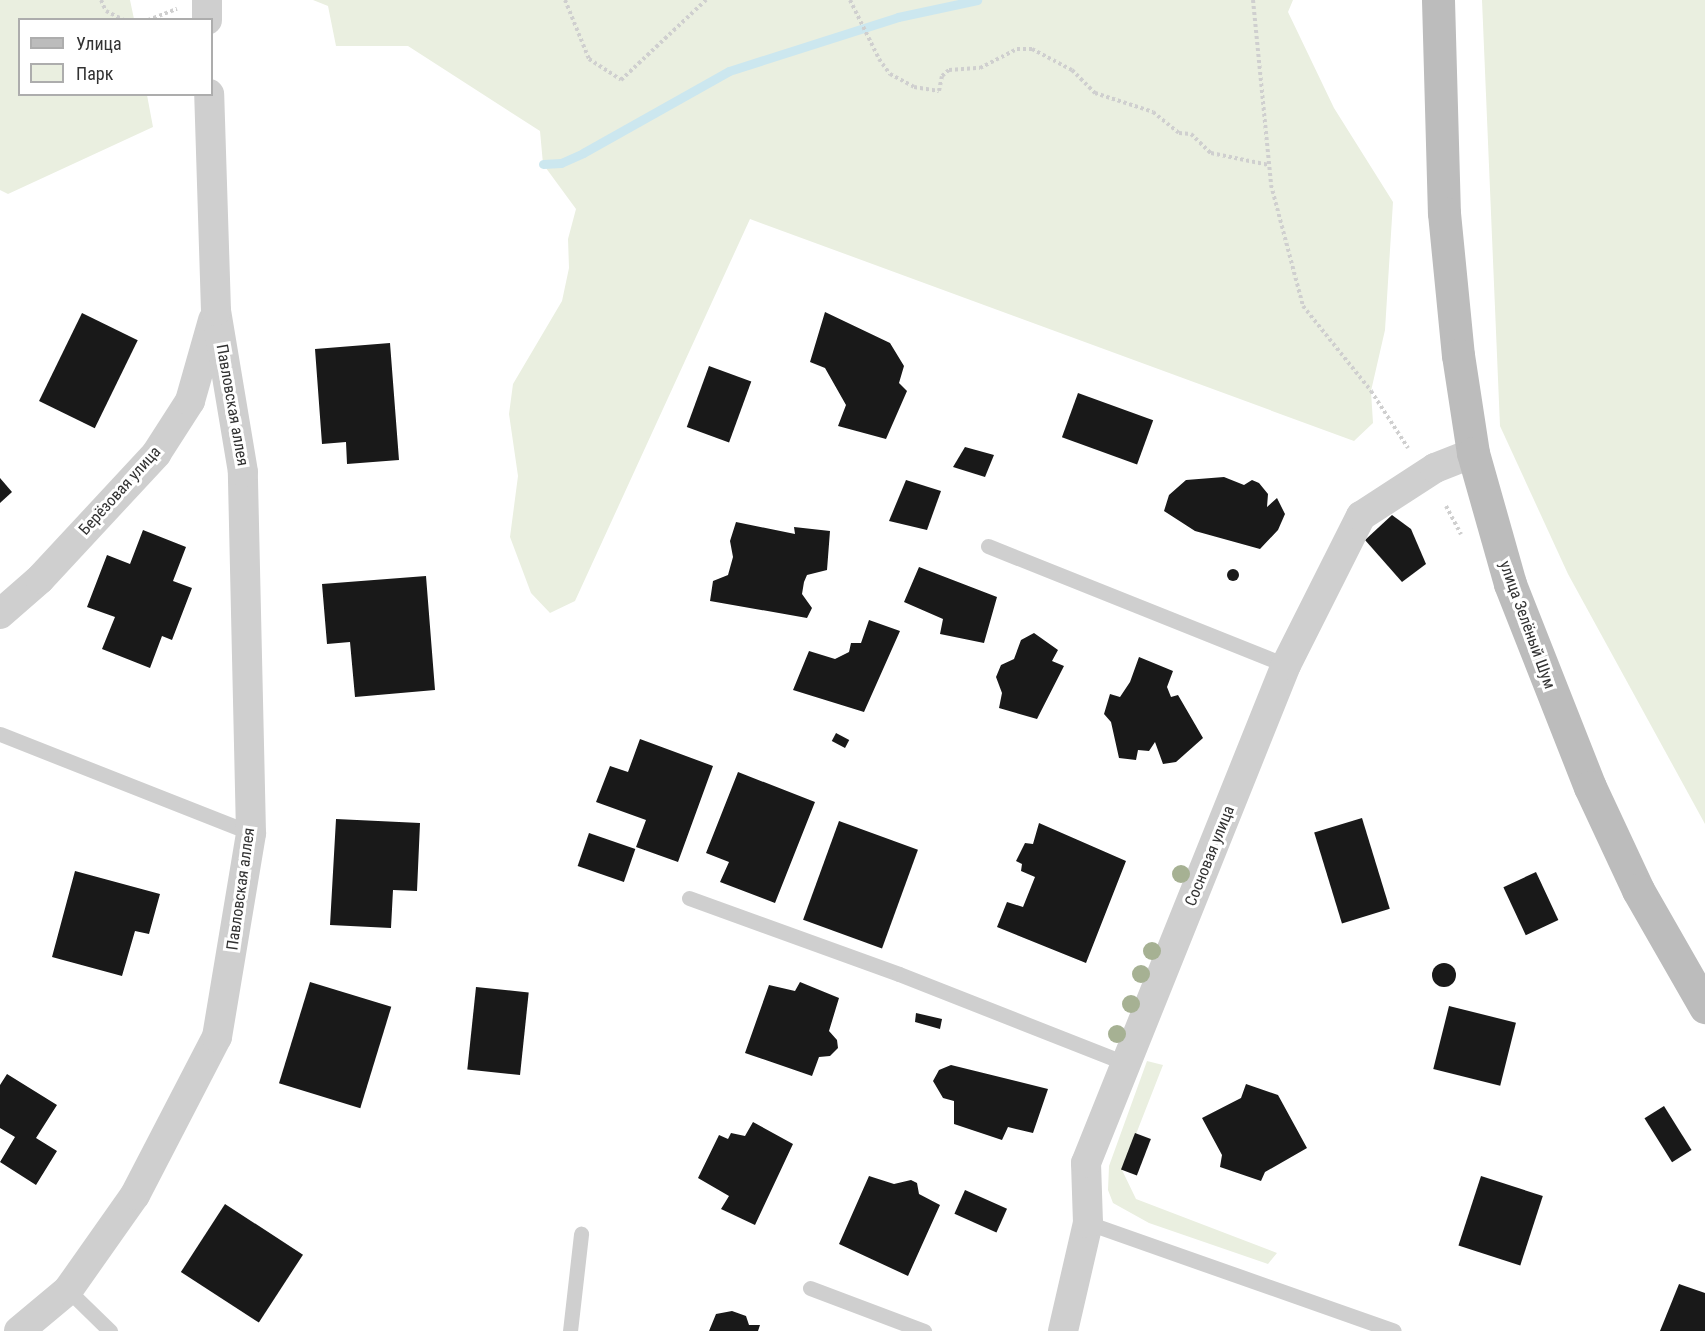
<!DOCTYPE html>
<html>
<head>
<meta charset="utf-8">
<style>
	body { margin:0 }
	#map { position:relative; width:1705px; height:1331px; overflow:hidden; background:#fff; font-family:"Roboto Condensed",sans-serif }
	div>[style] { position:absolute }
	.green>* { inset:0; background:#eaefe0 }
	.stream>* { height:9px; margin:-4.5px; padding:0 4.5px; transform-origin:4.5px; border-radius:4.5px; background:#cce7ef }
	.building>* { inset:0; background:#191919; transform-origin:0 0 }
	.round { border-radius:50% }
	.path>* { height:4px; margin-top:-2px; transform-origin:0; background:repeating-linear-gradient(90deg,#cfcfcf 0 3px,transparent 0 6px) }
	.service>* { height:15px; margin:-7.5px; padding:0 7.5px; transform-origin:7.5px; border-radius:7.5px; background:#cfcfcf }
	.minor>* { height:30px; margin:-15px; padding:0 15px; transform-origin:15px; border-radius:15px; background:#cfcfcf }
	.secondary>* { height:33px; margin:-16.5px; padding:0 16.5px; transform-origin:16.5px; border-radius:16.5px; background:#bcbcbc }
	.trees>* { width:18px; height:18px; margin:-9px; border-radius:50%; background:#a6b193 }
	span { translate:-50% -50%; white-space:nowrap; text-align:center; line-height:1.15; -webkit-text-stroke:6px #fff; paint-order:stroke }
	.street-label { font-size:16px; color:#323232 }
	.legend { position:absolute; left:18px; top:18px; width:195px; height:78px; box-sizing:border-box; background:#fff; border:2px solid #adadad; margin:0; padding:8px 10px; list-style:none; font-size:18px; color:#323232 }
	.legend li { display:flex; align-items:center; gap:12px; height:30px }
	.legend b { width:30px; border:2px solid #adadad }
</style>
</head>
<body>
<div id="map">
	<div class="green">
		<i style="clip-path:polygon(0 0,130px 0,134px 19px,20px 20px,20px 94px,147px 95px,153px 127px,8px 194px,0 190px)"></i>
		<i style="clip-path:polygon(313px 0,1293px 0,1288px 12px,1334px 108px,1393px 202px,1385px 330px,1371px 391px,1373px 423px,1354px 441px,750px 219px,575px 601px,550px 613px,531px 593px,510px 537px,518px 476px,509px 414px,513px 384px,562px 301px,569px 268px,568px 239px,576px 209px,543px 164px,540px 131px,408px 46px,336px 46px,328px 6px)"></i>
		<i style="clip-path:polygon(1482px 0,1705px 0,1705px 824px,1568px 574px,1500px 426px)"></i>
		<i style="clip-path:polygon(1147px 1061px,1163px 1065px,1122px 1170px,1136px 1199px,1277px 1253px,1268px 1264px,1149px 1223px,1113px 1203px,1108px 1190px,1109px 1166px)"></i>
	</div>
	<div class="stream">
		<i style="left:543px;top:164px;width:18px;rotate:-3deg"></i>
		<i style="left:561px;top:163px;width:24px;rotate:-24deg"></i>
		<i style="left:583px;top:153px;width:167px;rotate:-29.3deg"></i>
		<i style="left:729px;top:71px;width:177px;rotate:-17.7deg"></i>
		<i style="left:898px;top:17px;width:81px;rotate:-12.1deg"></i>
	</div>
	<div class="building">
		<i style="clip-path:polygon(825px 312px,890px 343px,904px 366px,899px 383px,907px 391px,886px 439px,838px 426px,846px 405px,825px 368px,810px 362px)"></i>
		<i style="left:82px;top:313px;width:62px;height:98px;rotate:26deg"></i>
		<i style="clip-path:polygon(390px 343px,399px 460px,347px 464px,346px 442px,322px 444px,315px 349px)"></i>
		<i style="left:709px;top:366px;width:45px;height:65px;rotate:20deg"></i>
		<i style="left:1078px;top:393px;width:80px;height:47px;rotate:20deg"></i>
		<i style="clip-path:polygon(965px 447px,994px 455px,985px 477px,953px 467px)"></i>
		<i style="clip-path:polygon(1224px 477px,1244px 485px,1252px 480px,1259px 483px,1268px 494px,1267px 507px,1277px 498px,1285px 514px,1278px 530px,1260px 549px,1195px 531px,1164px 511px,1169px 495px,1186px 480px)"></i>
		<i style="clip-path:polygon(0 478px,12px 492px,0 503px)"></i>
		<i style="clip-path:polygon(906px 480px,941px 491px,927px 530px,889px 521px)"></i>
		<i style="clip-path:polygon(1392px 515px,1411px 529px,1426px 564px,1402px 582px,1365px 540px)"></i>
		<i style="clip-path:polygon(736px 522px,795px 534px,794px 527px,830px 531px,827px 570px,807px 575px,804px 582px,802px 594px,812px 608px,807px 618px,710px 601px,713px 581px,728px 575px,733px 557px,730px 541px)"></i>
		<i style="clip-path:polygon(143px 530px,186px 547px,173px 581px,192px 588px,172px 640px,162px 636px,150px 668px,102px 649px,115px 617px,87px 607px,107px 555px,130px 564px)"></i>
		<i style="clip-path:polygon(919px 567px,997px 597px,984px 643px,940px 634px,943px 619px,904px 602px)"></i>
		<i class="round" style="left:1227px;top:569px;width:12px;height:12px"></i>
		<i style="clip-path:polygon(426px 576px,435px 690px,355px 697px,350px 642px,327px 644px,322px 584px)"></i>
		<i style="clip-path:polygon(869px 620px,900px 631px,864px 712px,793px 690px,809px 651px,835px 659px,849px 652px,851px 643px,861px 643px)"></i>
		<i style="clip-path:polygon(1034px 633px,1058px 650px,1052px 661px,1064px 666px,1037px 719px,999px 708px,1002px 693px,996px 677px,1001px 665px,1014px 659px,1021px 640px)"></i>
		<i style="clip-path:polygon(1139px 657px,1173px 671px,1167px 687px,1171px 697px,1178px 695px,1203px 738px,1176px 762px,1163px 764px,1155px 742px,1149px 751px,1138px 750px,1136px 760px,1119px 758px,1111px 722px,1104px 714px,1110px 694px,1120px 697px,1130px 682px)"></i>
		<i style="left:836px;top:733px;width:15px;height:9px;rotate:28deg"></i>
		<i style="clip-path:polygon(640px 739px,713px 766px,678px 862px,636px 847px,646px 820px,596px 802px,610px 766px,628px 772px)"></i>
		<i style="clip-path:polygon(738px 772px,815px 802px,775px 903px,720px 882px,729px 862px,706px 853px)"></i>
		<i style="left:1362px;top:818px;width:95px;height:50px;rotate:73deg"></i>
		<i style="clip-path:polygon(336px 819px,420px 823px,417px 891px,393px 890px,391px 928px,330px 925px)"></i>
		<i style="left:839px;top:821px;width:84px;height:105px;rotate:20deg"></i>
		<i style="clip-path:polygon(1039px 823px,1126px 861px,1086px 963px,997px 927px,1007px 902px,1023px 907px,1035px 877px,1021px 871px,1022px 864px,1016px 861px,1025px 843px,1033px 844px)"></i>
		<i style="left:589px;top:833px;width:49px;height:35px;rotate:19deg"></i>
		<i style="clip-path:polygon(75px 871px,160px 894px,149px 934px,135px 931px,122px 976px,52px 957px)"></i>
		<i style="left:1536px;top:872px;width:53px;height:36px;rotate:65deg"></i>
		<i class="round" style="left:1432px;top:963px;width:24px;height:24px"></i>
		<i style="left:310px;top:982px;width:85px;height:106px;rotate:17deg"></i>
		<i style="clip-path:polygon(800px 982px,839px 998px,829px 1031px,837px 1040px,838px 1048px,830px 1056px,819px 1057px,812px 1076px,745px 1053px,769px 985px,795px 991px)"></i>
		<i style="left:476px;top:987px;width:53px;height:83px;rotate:6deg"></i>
		<i style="left:1449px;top:1006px;width:69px;height:65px;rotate:14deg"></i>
		<i style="clip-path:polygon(916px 1013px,942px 1019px,940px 1029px,915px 1022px)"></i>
		<i style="clip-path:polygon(951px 1065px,1048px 1089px,1033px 1133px,1008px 1127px,1002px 1140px,954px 1124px,954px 1101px,943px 1098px,933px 1081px,939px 1070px)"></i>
		<i style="clip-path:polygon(7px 1074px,57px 1105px,36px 1138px,57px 1151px,36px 1185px,0 1162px,15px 1137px,0 1128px,0 1085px)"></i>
		<i style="clip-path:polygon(1246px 1084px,1278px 1095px,1307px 1148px,1265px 1172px,1261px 1181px,1220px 1167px,1222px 1155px,1202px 1118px,1241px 1098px)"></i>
		<i style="left:1664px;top:1106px;width:52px;height:23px;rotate:58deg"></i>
		<i style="clip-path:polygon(753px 1122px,793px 1144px,755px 1225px,721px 1209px,729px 1196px,698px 1178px,719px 1135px,728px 1139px,731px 1133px,745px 1136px)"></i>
		<i style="left:1135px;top:1133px;width:17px;height:39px;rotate:21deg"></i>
		<i style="clip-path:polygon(869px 1176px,894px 1184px,911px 1180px,917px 1183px,919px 1194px,940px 1205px,908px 1276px,839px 1244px)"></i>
		<i style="left:1481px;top:1176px;width:65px;height:73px;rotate:18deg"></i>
		<i style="left:965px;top:1190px;width:46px;height:26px;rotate:24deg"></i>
		<i style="left:225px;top:1204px;width:93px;height:81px;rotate:33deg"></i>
		<i style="clip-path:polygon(1679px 1284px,1705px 1293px,1705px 1331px,1660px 1331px)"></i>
		<i style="clip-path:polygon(732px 1311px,746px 1316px,749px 1325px,760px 1325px,758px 1331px,709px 1331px,716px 1314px)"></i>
	</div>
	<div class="path">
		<i style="left:101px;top:0;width:12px;rotate:66deg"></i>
		<i style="left:106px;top:11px;width:20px;rotate:27deg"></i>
		<i style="left:565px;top:0;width:64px;rotate:67.9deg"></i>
		<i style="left:589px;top:59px;width:38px;rotate:33deg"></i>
		<i style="left:621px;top:80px;width:117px;rotate:-43.3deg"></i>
		<i style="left:850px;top:0;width:66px;rotate:63.8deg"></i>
		<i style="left:879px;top:59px;width:19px;rotate:54deg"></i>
		<i style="left:890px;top:74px;width:27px;rotate:28deg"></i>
		<i style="left:914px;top:87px;width:25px;rotate:9deg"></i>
		<i style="left:939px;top:91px;width:15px;rotate:-79deg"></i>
		<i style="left:942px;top:76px;width:9px;rotate:-41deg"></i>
		<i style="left:949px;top:70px;width:31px;rotate:-4deg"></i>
		<i style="left:980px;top:68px;width:42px;rotate:-27.2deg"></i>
		<i style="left:1017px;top:49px;width:15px"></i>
		<i style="left:1032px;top:49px;width:45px;rotate:27.7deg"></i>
		<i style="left:1072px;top:70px;width:33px;rotate:45deg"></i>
		<i style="left:1095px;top:93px;width:61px;rotate:18.1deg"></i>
		<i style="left:1153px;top:112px;width:33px;rotate:39deg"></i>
		<i style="left:1179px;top:133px;width:12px;rotate:5deg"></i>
		<i style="left:1191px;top:134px;width:28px;rotate:44deg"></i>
		<i style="left:1211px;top:153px;width:59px;rotate:11.7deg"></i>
		<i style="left:1253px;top:0;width:186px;rotate:84.4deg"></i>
		<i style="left:1271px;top:185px;width:125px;rotate:75.2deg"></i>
		<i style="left:1303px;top:306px;width:109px;rotate:51.3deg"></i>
		<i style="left:1371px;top:391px;width:68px;rotate:57deg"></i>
		<i style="left:148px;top:20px;width:31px;rotate:-21deg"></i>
		<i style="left:1446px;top:506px;width:32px;rotate:62deg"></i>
	</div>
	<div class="service">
		<i style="left:988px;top:546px;width:321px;rotate:21.8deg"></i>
		<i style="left:0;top:734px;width:270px;rotate:21.5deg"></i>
		<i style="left:689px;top:898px;width:223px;rotate:19.9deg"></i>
		<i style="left:899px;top:974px;width:245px;rotate:21.5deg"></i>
		<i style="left:1088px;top:1223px;width:324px;rotate:19.4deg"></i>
		<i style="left:810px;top:1288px;width:122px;rotate:20.7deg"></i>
		<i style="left:68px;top:1290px;width:59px;rotate:44.3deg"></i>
		<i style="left:570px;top:1331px;width:98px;rotate:-83.5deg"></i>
	</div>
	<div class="minor">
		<i style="left:207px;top:0;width:20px;rotate:90deg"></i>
		<i style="left:0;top:614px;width:53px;rotate:-41.2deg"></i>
		<i style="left:40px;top:579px;width:171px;rotate:-47.1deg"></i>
		<i style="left:156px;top:454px;width:63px;rotate:-57.3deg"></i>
		<i style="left:190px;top:401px;width:84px;rotate:-74.1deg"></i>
		<i style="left:19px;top:1331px;width:64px;rotate:-39.9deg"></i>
		<i style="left:68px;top:1290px;width:116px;rotate:-54.8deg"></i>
		<i style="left:135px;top:1195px;width:178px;rotate:-62.6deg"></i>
		<i style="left:217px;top:1037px;width:207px;rotate:-80.5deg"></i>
		<i style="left:251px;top:833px;width:361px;rotate:-91.3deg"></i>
		<i style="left:243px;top:472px;width:163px;rotate:-99.5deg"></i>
		<i style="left:216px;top:311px;width:217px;rotate:-91.8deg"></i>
		<i style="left:1063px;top:1331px;width:111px;rotate:-77deg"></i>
		<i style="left:1088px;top:1223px;width:60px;rotate:-91.9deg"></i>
		<i style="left:1086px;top:1163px;width:537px;rotate:-68.12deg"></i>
		<i style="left:1286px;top:665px;width:167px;rotate:-63.3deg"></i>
		<i style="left:1361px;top:516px;width:88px;rotate:-33deg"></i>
		<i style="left:1435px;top:468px;width:41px;rotate:-21.5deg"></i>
	</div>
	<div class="secondary">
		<i style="left:1438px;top:0;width:213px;rotate:88.4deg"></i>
		<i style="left:1444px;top:213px;width:143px;rotate:84.4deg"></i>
		<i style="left:1458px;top:355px;width:99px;rotate:81.3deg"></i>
		<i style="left:1473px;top:453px;width:136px;rotate:74.2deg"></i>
		<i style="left:1510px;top:584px;width:218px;rotate:68.5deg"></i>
		<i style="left:1590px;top:787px;width:114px;rotate:65deg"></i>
		<i style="left:1638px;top:890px;width:135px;rotate:60.2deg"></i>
	</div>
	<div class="trees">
		<i style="left:1181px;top:874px"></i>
		<i style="left:1152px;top:951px"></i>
		<i style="left:1141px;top:974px"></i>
		<i style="left:1131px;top:1004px"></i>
		<i style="left:1117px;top:1034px"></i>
	</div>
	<div class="street-label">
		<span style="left:232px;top:405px;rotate:80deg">Павловская аллея</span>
		<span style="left:120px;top:491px;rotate:-48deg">Берёзовая улица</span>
		<span style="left:1527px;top:625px;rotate:70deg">улица Зелёный Шум</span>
		<span style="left:1210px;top:856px;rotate:-68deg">Сосновая улица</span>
		<span style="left:241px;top:889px;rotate:-82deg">Павловская аллея</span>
	</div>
	<ul class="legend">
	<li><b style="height:8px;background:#bcbcbc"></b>Улица</li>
	<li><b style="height:16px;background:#eaefe0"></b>Парк</li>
	</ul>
</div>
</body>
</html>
